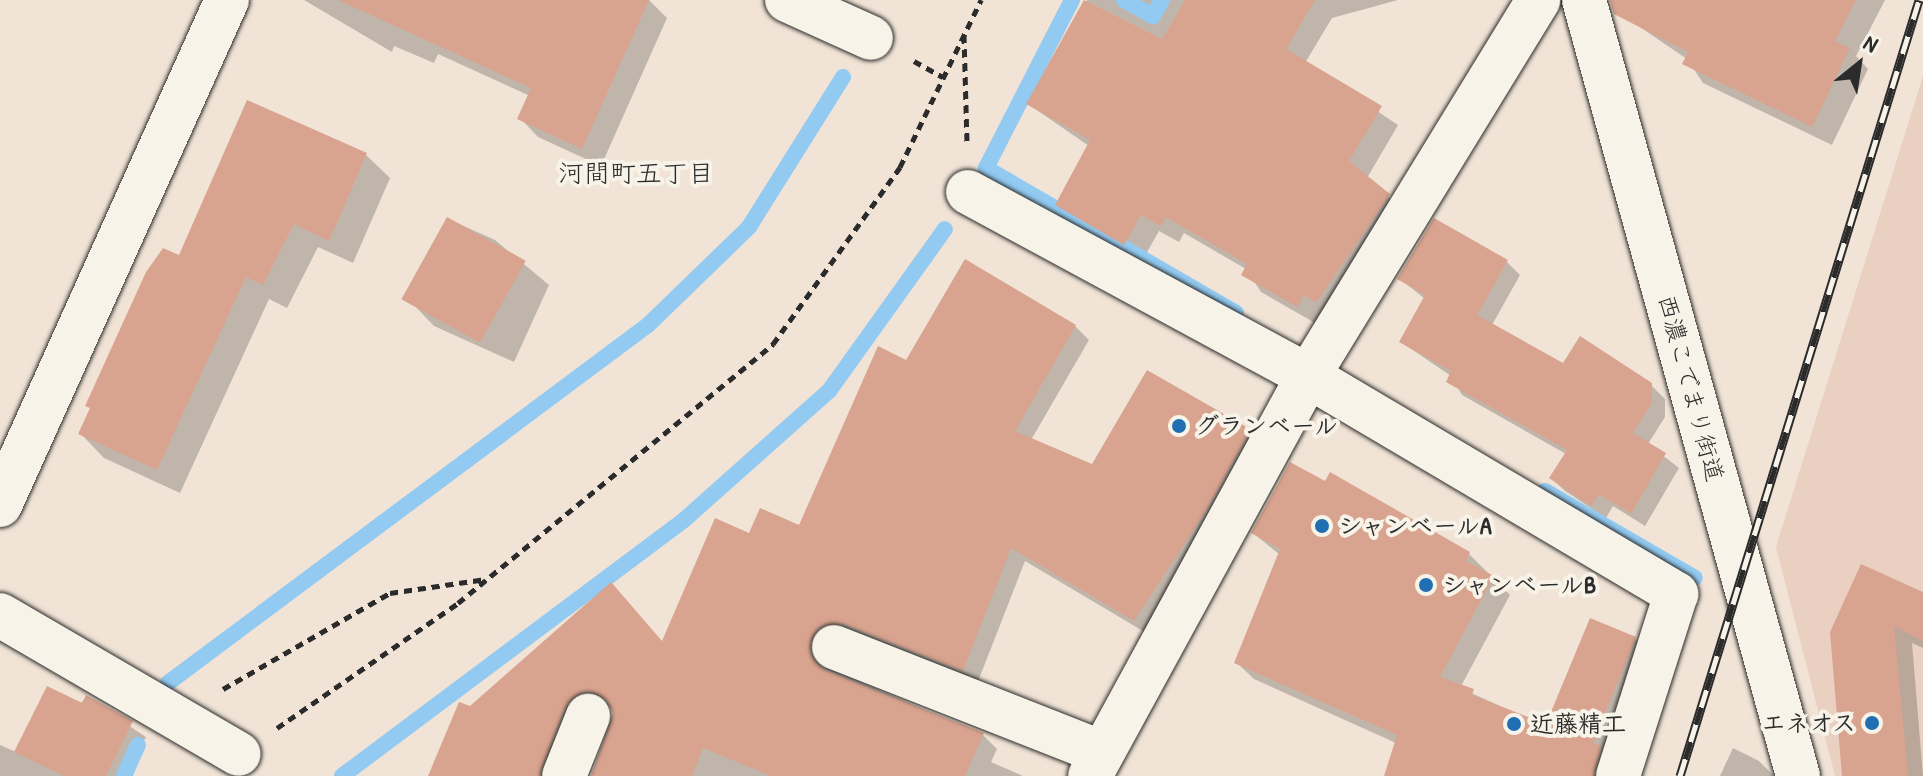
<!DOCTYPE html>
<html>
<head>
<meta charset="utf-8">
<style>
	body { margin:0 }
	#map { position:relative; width:1923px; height:776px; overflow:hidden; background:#f1e3d6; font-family:"Patrick Hand","Klee One",sans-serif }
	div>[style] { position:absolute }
	.built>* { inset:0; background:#ead0c1 }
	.shadow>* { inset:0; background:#0003 }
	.stream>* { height:16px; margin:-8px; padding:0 8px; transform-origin:8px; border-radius:8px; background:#92caf1 }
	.building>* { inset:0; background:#d9a48f; transform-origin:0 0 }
	.path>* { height:5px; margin-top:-2.5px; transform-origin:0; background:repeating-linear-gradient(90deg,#2b2b2b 0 8px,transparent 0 14px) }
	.roads { filter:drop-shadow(0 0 2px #2b2b2b) drop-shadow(0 0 2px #2b2b2b) }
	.minor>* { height:44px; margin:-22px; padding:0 22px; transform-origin:22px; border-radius:22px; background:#f7f3e8 }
	.rail>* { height:9px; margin-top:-4.5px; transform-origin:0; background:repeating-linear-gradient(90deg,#f7f3e8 0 18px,#2b2b2b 0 36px); box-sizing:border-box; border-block:2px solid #2b2b2b }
	.dots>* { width:22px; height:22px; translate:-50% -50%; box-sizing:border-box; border:4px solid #f7f3e8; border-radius:50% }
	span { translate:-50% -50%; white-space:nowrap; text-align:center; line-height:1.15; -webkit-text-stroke:8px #f7f3e8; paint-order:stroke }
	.street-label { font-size:24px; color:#2b2b2b }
	.poi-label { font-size:24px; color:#2b2b2b; font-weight:700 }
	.left { translate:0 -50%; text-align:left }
	.right { translate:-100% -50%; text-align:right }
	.neighbourhood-label { font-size:26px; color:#2b2b2b }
	.north { position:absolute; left:1819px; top:24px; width:80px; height:80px; -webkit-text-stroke:6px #f7f3e8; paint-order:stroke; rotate:30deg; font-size:22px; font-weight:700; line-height:32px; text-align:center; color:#2b2b2b }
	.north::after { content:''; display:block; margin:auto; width:28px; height:36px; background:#2b2b2b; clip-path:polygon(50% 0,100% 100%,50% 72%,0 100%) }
</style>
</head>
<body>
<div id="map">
	<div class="built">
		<i style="clip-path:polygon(1923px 76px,1923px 776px,1835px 776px,1776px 547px)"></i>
	</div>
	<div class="shadow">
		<i style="clip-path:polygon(304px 0,649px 0,667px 18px,601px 166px,538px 137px,520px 118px,530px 96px,438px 54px,434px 63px,394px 46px,392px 52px)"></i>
		<i style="clip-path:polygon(1087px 0,1398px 0,1332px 18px,1305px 63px,1398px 125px,1367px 178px,1406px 213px,1334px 319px,1322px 311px,1315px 323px,1261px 292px,1246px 269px,1184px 233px,1179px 242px,1159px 231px,1142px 261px,1057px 205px,1089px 146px,1028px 104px)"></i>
		<i style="clip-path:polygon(1622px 0,1885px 0,1856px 56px,1868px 69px,1832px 145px,1703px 83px,1687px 59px,1628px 19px)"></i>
		<i style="clip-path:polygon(366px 155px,390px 178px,353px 263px,318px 247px,287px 308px,269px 299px,180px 493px,104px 458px,81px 434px,180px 258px)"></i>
		<i style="clip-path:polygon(448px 219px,495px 240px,549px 285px,514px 362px,434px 326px,411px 302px)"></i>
		<i style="clip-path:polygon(1506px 261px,1520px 275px,1492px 325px,1563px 366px,1651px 385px,1665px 399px,1665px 417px,1648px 444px,1679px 468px,1645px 526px,1613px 506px,1606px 518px,1565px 491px,1551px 478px,1566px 454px,1462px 395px,1451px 376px,1401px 342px,1425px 299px,1399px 278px)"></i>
		<i style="clip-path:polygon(1075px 326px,1089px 340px,1031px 440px,1093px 467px,1244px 428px,1258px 442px,1148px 634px,1025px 561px,977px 684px,832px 641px,822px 665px,983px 735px,997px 749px,991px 762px,1023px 776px,593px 776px,615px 713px,610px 707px,587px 709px,560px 776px,430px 776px,470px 709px,664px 643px,750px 536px,800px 528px,878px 349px,907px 362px)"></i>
		<i style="clip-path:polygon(1253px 533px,1469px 554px,1510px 595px,1460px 688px,1547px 727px,1635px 639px,1652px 656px,1607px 776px,1385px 776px,1396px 743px,1254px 679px,1236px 662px,1280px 555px)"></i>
		<i style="clip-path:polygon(1923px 594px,1923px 648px,1912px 643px,1923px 776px,1844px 776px,1832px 632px)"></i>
		<i style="clip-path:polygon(87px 698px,146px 737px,125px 776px,0 776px,0 745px,16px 752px)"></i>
		<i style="clip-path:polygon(1733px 748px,1759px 761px,1774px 776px,1720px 776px)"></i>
	</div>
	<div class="stream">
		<i style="left:1072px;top:0;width:189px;rotate:117.1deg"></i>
		<i style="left:986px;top:168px;width:289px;rotate:30.1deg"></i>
		<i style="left:1124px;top:0;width:33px;rotate:29deg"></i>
		<i style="left:1153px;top:16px;width:18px;rotate:-61deg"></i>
		<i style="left:1545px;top:491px;width:173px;rotate:30.1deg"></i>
		<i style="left:168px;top:683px;width:599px;rotate:-36.72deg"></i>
		<i style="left:648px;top:325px;width:141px;rotate:-44.1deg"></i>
		<i style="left:749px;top:227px;width:177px;rotate:-57.9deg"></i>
		<i style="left:124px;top:776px;width:34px;rotate:-66deg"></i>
		<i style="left:342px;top:776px;width:427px;rotate:-36.8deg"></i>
		<i style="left:684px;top:520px;width:194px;rotate:-41.7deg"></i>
		<i style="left:829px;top:391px;width:199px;rotate:-54.4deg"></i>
	</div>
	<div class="building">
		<i style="clip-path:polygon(338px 0,649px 0,582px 149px,517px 119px,531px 88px)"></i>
		<i style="clip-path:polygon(1084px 0,1162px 39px,1185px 0,1315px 0,1286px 49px,1382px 106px,1349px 161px,1390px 194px,1316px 303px,1304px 295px,1297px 307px,1241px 275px,1247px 264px,1166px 217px,1161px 226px,1141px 215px,1124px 245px,1055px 205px,1090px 140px,1026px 104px)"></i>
		<i style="clip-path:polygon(1610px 0,1856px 0,1835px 41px,1850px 48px,1812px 127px,1682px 64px,1688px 52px,1614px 14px)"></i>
		<i style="clip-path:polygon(247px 100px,367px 153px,329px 241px,294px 224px,263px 285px,246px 277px,157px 470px,78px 434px,90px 408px,85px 406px,146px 272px,163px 248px,179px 255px)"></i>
		<i style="left:447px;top:217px;width:90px;height:94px;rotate:29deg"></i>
		<i style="clip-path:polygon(1434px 218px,1508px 260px,1477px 315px,1563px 363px,1580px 336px,1652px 383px,1652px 403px,1633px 433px,1666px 453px,1631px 514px,1599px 494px,1591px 506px,1549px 478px,1567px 450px,1446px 382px,1451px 371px,1399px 342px,1425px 295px,1397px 279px)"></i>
		<i style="clip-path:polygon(965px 259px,1076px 325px,1015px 431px,1092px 464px,1147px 370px,1245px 426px,1246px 438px,1207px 509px,1134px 621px,1011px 548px,963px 671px,843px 624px,818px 628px,809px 651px,824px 670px,984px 733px,965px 776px,771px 776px,703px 748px,692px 776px,591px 776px,613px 713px,607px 700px,585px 691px,565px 707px,540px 776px,428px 776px,459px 702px,470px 706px,611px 582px,662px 641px,715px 518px,749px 533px,760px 508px,799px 525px,878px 346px,906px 360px)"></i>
		<i style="clip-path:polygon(1290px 462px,1325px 481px,1330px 472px,1470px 552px,1466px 561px,1494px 576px,1440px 677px,1474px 689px,1472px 695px,1546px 724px,1590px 618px,1636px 637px,1593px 743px,1601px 746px,1594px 776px,1384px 776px,1397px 735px,1234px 663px,1280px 549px,1251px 533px)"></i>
		<i style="clip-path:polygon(1861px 564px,1923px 592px,1923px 641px,1894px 626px,1908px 776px,1842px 776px,1830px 632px)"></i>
		<i style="clip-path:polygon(47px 686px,82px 703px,86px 695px,133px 721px,106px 776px,64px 776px,14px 752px)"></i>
	</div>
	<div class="path">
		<i style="left:964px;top:35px;width:110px;rotate:88.4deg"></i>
		<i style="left:914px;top:61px;width:33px;rotate:29deg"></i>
		<i style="left:223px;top:689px;width:193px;rotate:-29.9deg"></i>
		<i style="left:390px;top:593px;width:97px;rotate:-8.3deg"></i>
		<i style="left:277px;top:728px;width:220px;rotate:-34.6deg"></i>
		<i style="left:458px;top:603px;width:408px;rotate:-39.4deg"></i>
		<i style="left:773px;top:344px;width:218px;rotate:-54.3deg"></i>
		<i style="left:900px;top:167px;width:186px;rotate:-64.1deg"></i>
	</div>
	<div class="roads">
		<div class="minor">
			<i style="left:787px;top:0;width:92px;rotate:24.3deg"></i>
			<i style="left:1584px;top:0;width:805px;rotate:74.58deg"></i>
			<i style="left:968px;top:192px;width:387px;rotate:28.4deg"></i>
			<i style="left:1308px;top:376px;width:428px;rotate:30.6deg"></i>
			<i style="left:1676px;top:594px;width:191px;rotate:107.7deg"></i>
			<i style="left:0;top:505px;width:554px;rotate:-65.8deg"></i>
			<i style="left:0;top:615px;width:276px;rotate:30.2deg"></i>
			<i style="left:834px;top:647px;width:286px;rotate:21.5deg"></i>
			<i style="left:564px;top:776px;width:65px;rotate:-68.2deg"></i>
			<i style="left:1090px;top:776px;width:456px;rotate:-61.4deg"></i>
			<i style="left:1308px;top:376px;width:441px;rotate:-58.5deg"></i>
		</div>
	</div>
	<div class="rail">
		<i style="left:1680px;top:776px;width:812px;rotate:-72.88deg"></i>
	</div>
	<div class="dots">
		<i style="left:1179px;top:426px;background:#1f6fb2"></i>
		<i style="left:1322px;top:526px;background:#1f6fb2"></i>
		<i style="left:1426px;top:585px;background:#1f6fb2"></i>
		<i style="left:1872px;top:723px;background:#1f6fb2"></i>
		<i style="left:1514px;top:724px;background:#1f6fb2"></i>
	</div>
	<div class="street-label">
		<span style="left:1691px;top:388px;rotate:75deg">西濃こでまり街道</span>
	</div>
	<div class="poi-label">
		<span class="left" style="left:1195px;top:426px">グランベール</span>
		<span class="left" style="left:1338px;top:526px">シャンベールA</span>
		<span class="left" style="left:1442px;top:585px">シャンベールB</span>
		<span class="right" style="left:1856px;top:723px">エネオス</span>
		<span class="left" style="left:1530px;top:724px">近藤精工</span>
	</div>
	<div class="neighbourhood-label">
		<span style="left:636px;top:173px">河間町五丁目</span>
	</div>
	<div class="north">N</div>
</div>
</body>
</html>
